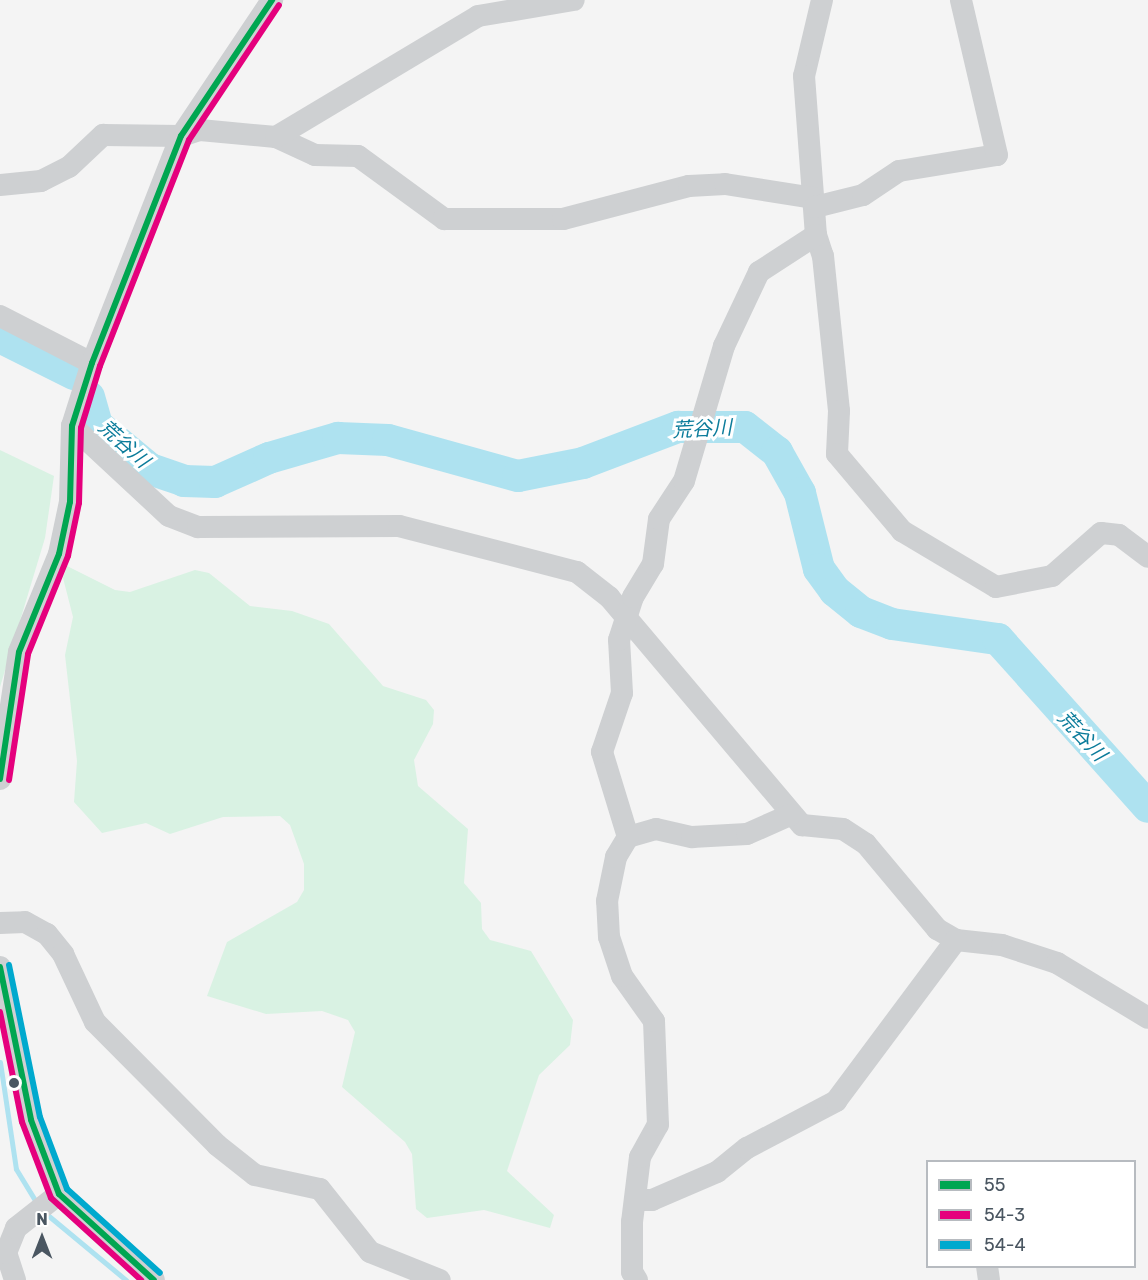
<!DOCTYPE html>
<html>
<head>
<meta charset="utf-8">
<style>
	body { margin:0 }
	#map { position:relative; width:1148px; height:1280px; overflow:hidden; background:#f4f4f4; font-family:Rubik,"Noto Sans JP",sans-serif }
	div>[style] { position:absolute }
	.green>* { inset:0; background:#d9f2e3 }
	.stream>* { height:5px; margin:-2.5px; padding:0 2.5px; transform-origin:2.5px; border-radius:2.5px; background:#aee2f0 }
	.river>* { height:32px; margin:-16px; padding:0 16px; transform-origin:16px; border-radius:16px; background:#aee2f0 }
	.minor>* { height:22px; margin:-11px; padding:0 11px; transform-origin:11px; border-radius:11px; background:#ced0d2 }
	.bus-1>* { height:6px; margin:-3px; padding:0 3px; transform-origin:3px; border-radius:3px; background:#00a651 }
	.bus-2>* { height:6px; margin:-3px; padding:0 3px; transform-origin:3px; border-radius:3px; background:#e5007d }
	.bus-3>* { height:6px; margin:-3px; padding:0 3px; transform-origin:3px; border-radius:3px; background:#00a9ce }
	.dots>* { width:16px; height:16px; translate:-50% -50%; box-sizing:border-box; border:3px solid #fff; border-radius:50% }
	span { translate:-50% -50%; white-space:nowrap; text-align:center; line-height:1.15; -webkit-text-stroke:6px #fff; paint-order:stroke }
	.water-label { font-size:20px; color:#0c7c9b; font-style:italic }
	.legend { position:absolute; left:926px; top:1160px; width:210px; height:108px; box-sizing:border-box; background:#fff; border:2px solid #b7bbc0; margin:0; padding:8px 10px; list-style:none; font-size:18px; color:#4a5661 }
	.legend li { display:flex; align-items:center; gap:12px; height:30px }
	.legend b { width:30px; border:2px solid #b7bbc0 }
	.north { position:absolute; left:12px; top:1208px; width:60px; height:60px; -webkit-text-stroke:4px #fff; paint-order:stroke; rotate:0deg; font-size:16px; font-weight:700; line-height:24px; text-align:center; color:#4a5661 }
	.north::after { content:''; display:block; margin:auto; width:21px; height:27px; background:#4a5661; clip-path:polygon(50% 0,100% 100%,50% 72%,0 100%) }
</style>
</head>
<body>
<div id="map">
	<div class="green">
		<i style="clip-path:polygon(0 450px,54px 476px,45px 538px,0 687px)"></i>
		<i style="clip-path:polygon(67px 566px,115px 590px,130px 592px,195px 570px,209px 573px,250px 606px,292px 611px,329px 624px,383px 686px,426px 700px,434px 710px,433px 724px,414px 760px,418px 786px,468px 829px,464px 883px,481px 903px,482px 929px,490px 940px,531px 951px,573px 1020px,570px 1045px,539px 1075px,507px 1171px,554px 1215px,550px 1228px,484px 1210px,427px 1218px,416px 1209px,412px 1154px,405px 1142px,342px 1087px,355px 1032px,348px 1020px,322px 1011px,266px 1014px,207px 996px,227px 942px,297px 902px,304px 890px,304px 864px,290px 825px,280px 816px,223px 817px,170px 834px,146px 823px,102px 833px,74px 802px,77px 761px,65px 655px,73px 617px,63px 578px)"></i>
	</div>
	<div class="stream">
		<i style="left:0;top:1062px;width:108px;rotate:81.5deg"></i>
		<i style="left:16px;top:1169px;width:42px;rotate:58.6deg"></i>
		<i style="left:44px;top:1212px;width:107px;rotate:39.7deg"></i>
	</div>
	<div class="river">
		<i style="left:0;top:337px;width:83px;rotate:26.6deg"></i>
		<i style="left:89px;top:397px;width:29px;rotate:74deg"></i>
		<i style="left:97px;top:425px;width:69px;rotate:39.7deg"></i>
		<i style="left:150px;top:469px;width:36px;rotate:19deg"></i>
		<i style="left:184px;top:481px;width:31px;rotate:2deg"></i>
		<i style="left:215px;top:482px;width:59px;rotate:-24deg"></i>
		<i style="left:269px;top:458px;width:72px;rotate:-16.2deg"></i>
		<i style="left:338px;top:438px;width:50px;rotate:2.3deg"></i>
		<i style="left:388px;top:440px;width:135px;rotate:15.5deg"></i>
		<i style="left:518px;top:476px;width:66px;rotate:-11.3deg"></i>
		<i style="left:583px;top:463px;width:102px;rotate:-20.8deg"></i>
		<i style="left:678px;top:427px;width:67px"></i>
		<i style="left:745px;top:427px;width:41px;rotate:38deg"></i>
		<i style="left:777px;top:452px;width:47px;rotate:60.7deg"></i>
		<i style="left:800px;top:493px;width:78px;rotate:76deg"></i>
		<i style="left:819px;top:569px;width:27px;rotate:54deg"></i>
		<i style="left:835px;top:591px;width:33px;rotate:39deg"></i>
		<i style="left:861px;top:612px;width:33px;rotate:21deg"></i>
		<i style="left:892px;top:624px;width:107px;rotate:8.1deg"></i>
		<i style="left:998px;top:639px;width:225px;rotate:48.2deg"></i>
	</div>
	<div class="minor">
		<i style="left:822px;top:0;width:78px;rotate:103.3deg"></i>
		<i style="left:804px;top:76px;width:159px;rotate:85.7deg"></i>
		<i style="left:816px;top:235px;width:22px;rotate:72deg"></i>
		<i style="left:823px;top:256px;width:156px;rotate:84.1deg"></i>
		<i style="left:839px;top:411px;width:43px;rotate:92.7deg"></i>
		<i style="left:837px;top:454px;width:101px;rotate:49.8deg"></i>
		<i style="left:902px;top:531px;width:109px;rotate:30.8deg"></i>
		<i style="left:996px;top:587px;width:57px;rotate:-11.1deg"></i>
		<i style="left:1052px;top:576px;width:65px;rotate:-41.3deg"></i>
		<i style="left:1101px;top:533px;width:18px;rotate:6deg"></i>
		<i style="left:1119px;top:535px;width:36px;rotate:37deg"></i>
		<i style="left:276px;top:137px;width:43px;rotate:24.8deg"></i>
		<i style="left:315px;top:155px;width:43px;rotate:1.3deg"></i>
		<i style="left:358px;top:156px;width:107px;rotate:36.2deg"></i>
		<i style="left:444px;top:219px;width:119px"></i>
		<i style="left:563px;top:219px;width:130px;rotate:-14.7deg"></i>
		<i style="left:689px;top:186px;width:36px;rotate:-3deg"></i>
		<i style="left:725px;top:184px;width:89px;rotate:9deg"></i>
		<i style="left:0;top:185px;width:41px;rotate:-5.6deg"></i>
		<i style="left:41px;top:181px;width:31px;rotate:-27deg"></i>
		<i style="left:69px;top:167px;width:47px;rotate:-43.3deg"></i>
		<i style="left:103px;top:135px;width:78px;rotate:0.7deg"></i>
		<i style="left:181px;top:136px;width:20px;rotate:-18deg"></i>
		<i style="left:200px;top:130px;width:76px;rotate:5.3deg"></i>
		<i style="left:276px;top:137px;width:235px;rotate:-30.9deg"></i>
		<i style="left:478px;top:16px;width:97px;rotate:-9.5deg"></i>
		<i style="left:815px;top:207px;width:49px;rotate:-14deg"></i>
		<i style="left:863px;top:195px;width:43px;rotate:-33.7deg"></i>
		<i style="left:899px;top:171px;width:99px;rotate:-9.3deg"></i>
		<i style="left:997px;top:155px;width:159px;rotate:-103.1deg"></i>
		<i style="left:0;top:316px;width:103px;rotate:27.1deg"></i>
		<i style="left:72px;top:426px;width:132px;rotate:42.9deg"></i>
		<i style="left:169px;top:516px;width:31px;rotate:21deg"></i>
		<i style="left:198px;top:527px;width:201px;rotate:-0.3deg"></i>
		<i style="left:399px;top:526px;width:184px;rotate:14.5deg"></i>
		<i style="left:577px;top:572px;width:41px;rotate:38deg"></i>
		<i style="left:609px;top:597px;width:299px;rotate:49.8deg"></i>
		<i style="left:802px;top:825px;width:41px;rotate:5.6deg"></i>
		<i style="left:843px;top:829px;width:27px;rotate:33deg"></i>
		<i style="left:866px;top:844px;width:111px;rotate:50.1deg"></i>
		<i style="left:937px;top:929px;width:22px;rotate:30deg"></i>
		<i style="left:956px;top:940px;width:46px;rotate:6.2deg"></i>
		<i style="left:1002px;top:945px;width:58px;rotate:18.1deg"></i>
		<i style="left:1057px;top:963px;width:106px;rotate:31.1deg"></i>
		<i style="left:0;top:779px;width:128px;rotate:-81.5deg"></i>
		<i style="left:19px;top:652px;width:106px;rotate:-67.8deg"></i>
		<i style="left:59px;top:554px;width:53px;rotate:-78.1deg"></i>
		<i style="left:70px;top:502px;width:76px;rotate:-88.5deg"></i>
		<i style="left:72px;top:426px;width:66px;rotate:-72.4deg"></i>
		<i style="left:92px;top:363px;width:244px;rotate:-68.6deg"></i>
		<i style="left:181px;top:136px;width:164px;rotate:-56.2deg"></i>
		<i style="left:628px;top:837px;width:29px;rotate:-16deg"></i>
		<i style="left:656px;top:829px;width:37px;rotate:13deg"></i>
		<i style="left:692px;top:837px;width:55px;rotate:-3.1deg"></i>
		<i style="left:747px;top:834px;width:47px;rotate:-23.8deg"></i>
		<i style="left:0;top:923px;width:25px;rotate:-2deg"></i>
		<i style="left:25px;top:922px;width:25px;rotate:29deg"></i>
		<i style="left:47px;top:934px;width:26px;rotate:51deg"></i>
		<i style="left:63px;top:954px;width:75px;rotate:64.8deg"></i>
		<i style="left:95px;top:1022px;width:173px;rotate:45.2deg"></i>
		<i style="left:217px;top:1145px;width:48px;rotate:38.3deg"></i>
		<i style="left:255px;top:1175px;width:66px;rotate:12.2deg"></i>
		<i style="left:320px;top:1189px;width:80px;rotate:51.6deg"></i>
		<i style="left:370px;top:1252px;width:75px;rotate:21.8deg"></i>
		<i style="left:0;top:967px;width:156px;rotate:78.5deg"></i>
		<i style="left:31px;top:1120px;width:79px;rotate:69.3deg"></i>
		<i style="left:59px;top:1194px;width:128px;rotate:42.2deg"></i>
		<i style="left:636px;top:1200px;width:16px"></i>
		<i style="left:652px;top:1200px;width:71px;rotate:-23.3deg"></i>
		<i style="left:717px;top:1172px;width:38px;rotate:-39deg"></i>
		<i style="left:747px;top:1148px;width:101px;rotate:-27.8deg"></i>
		<i style="left:836px;top:1101px;width:201px;rotate:-53.3deg"></i>
		<i style="left:987px;top:1266px;width:14px;rotate:82deg"></i>
		<i style="left:15px;top:1280px;width:28px;rotate:-108deg"></i>
		<i style="left:6px;top:1253px;width:27px;rotate:-68deg"></i>
		<i style="left:16px;top:1228px;width:55px;rotate:-38.3deg"></i>
		<i style="left:637px;top:1280px;width:9px;rotate:-122deg"></i>
		<i style="left:632px;top:1272px;width:50px;rotate:-90deg"></i>
		<i style="left:632px;top:1222px;width:65px;rotate:-83deg"></i>
		<i style="left:640px;top:1157px;width:37px;rotate:-61deg"></i>
		<i style="left:658px;top:1125px;width:104px;rotate:-92.2deg"></i>
		<i style="left:654px;top:1021px;width:55px;rotate:-125.4deg"></i>
		<i style="left:622px;top:976px;width:41px;rotate:-108.4deg"></i>
		<i style="left:609px;top:937px;width:36px;rotate:-93deg"></i>
		<i style="left:607px;top:901px;width:45px;rotate:-78.4deg"></i>
		<i style="left:616px;top:857px;width:23px;rotate:-59deg"></i>
		<i style="left:628px;top:837px;width:89px;rotate:-107deg"></i>
		<i style="left:602px;top:752px;width:62px;rotate:-71.3deg"></i>
		<i style="left:622px;top:693px;width:53px;rotate:-93.2deg"></i>
		<i style="left:619px;top:640px;width:45px;rotate:-72deg"></i>
		<i style="left:633px;top:597px;width:39px;rotate:-59deg"></i>
		<i style="left:653px;top:564px;width:45px;rotate:-82.4deg"></i>
		<i style="left:659px;top:519px;width:45px;rotate:-56.7deg"></i>
		<i style="left:684px;top:481px;width:141px;rotate:-73.5deg"></i>
		<i style="left:724px;top:346px;width:82px;rotate:-64.7deg"></i>
		<i style="left:759px;top:272px;width:68px;rotate:-33deg"></i>
	</div>
	<div class="bus-1">
		<i style="left:0;top:779px;width:128px;rotate:-81.5deg"></i>
		<i style="left:19px;top:652px;width:106px;rotate:-67.8deg"></i>
		<i style="left:59px;top:554px;width:53px;rotate:-78.1deg"></i>
		<i style="left:70px;top:502px;width:76px;rotate:-88.5deg"></i>
		<i style="left:72px;top:426px;width:66px;rotate:-72.4deg"></i>
		<i style="left:92px;top:363px;width:244px;rotate:-68.6deg"></i>
		<i style="left:181px;top:136px;width:164px;rotate:-56.2deg"></i>
		<i style="left:0;top:967px;width:156px;rotate:78.5deg"></i>
		<i style="left:31px;top:1120px;width:79px;rotate:69.3deg"></i>
		<i style="left:59px;top:1194px;width:128px;rotate:42.2deg"></i>
	</div>
	<div class="bus-2">
		<i style="left:9px;top:780px;width:127px;rotate:-81.4deg"></i>
		<i style="left:28px;top:654px;width:106px;rotate:-67.8deg"></i>
		<i style="left:68px;top:556px;width:54px;rotate:-78.3deg"></i>
		<i style="left:79px;top:503px;width:75px;rotate:-88.5deg"></i>
		<i style="left:81px;top:428px;width:65px;rotate:-73deg"></i>
		<i style="left:100px;top:366px;width:243px;rotate:-68.5deg"></i>
		<i style="left:189px;top:140px;width:162px;rotate:-56.3deg"></i>
		<i style="left:0;top:1012px;width:112px;rotate:78.7deg"></i>
		<i style="left:22px;top:1122px;width:81px;rotate:69.1deg"></i>
		<i style="left:51px;top:1198px;width:122px;rotate:42.3deg"></i>
	</div>
	<div class="bus-3">
		<i style="left:9px;top:965px;width:155px;rotate:78.5deg"></i>
		<i style="left:40px;top:1117px;width:77px;rotate:69.4deg"></i>
		<i style="left:67px;top:1189px;width:125px;rotate:42.1deg"></i>
	</div>
	<div class="dots">
		<i style="left:14px;top:1083px;background:#4a5661"></i>
	</div>
	<div class="water-label">
		<span style="left:702px;top:429px;rotate:-3deg">荒谷川</span>
		<span style="left:124px;top:444px;rotate:42deg">荒谷川</span>
		<span style="left:1082px;top:736px;rotate:47deg">荒谷川</span>
	</div>
	<ul class="legend">
	<li><b style="height:8px;background:#00a651"></b>55</li>
	<li><b style="height:8px;background:#e5007d"></b>54-3</li>
	<li><b style="height:8px;background:#00a9ce"></b>54-4</li>
	</ul>
	<div class="north">N</div>
</div>
</body>
</html>
